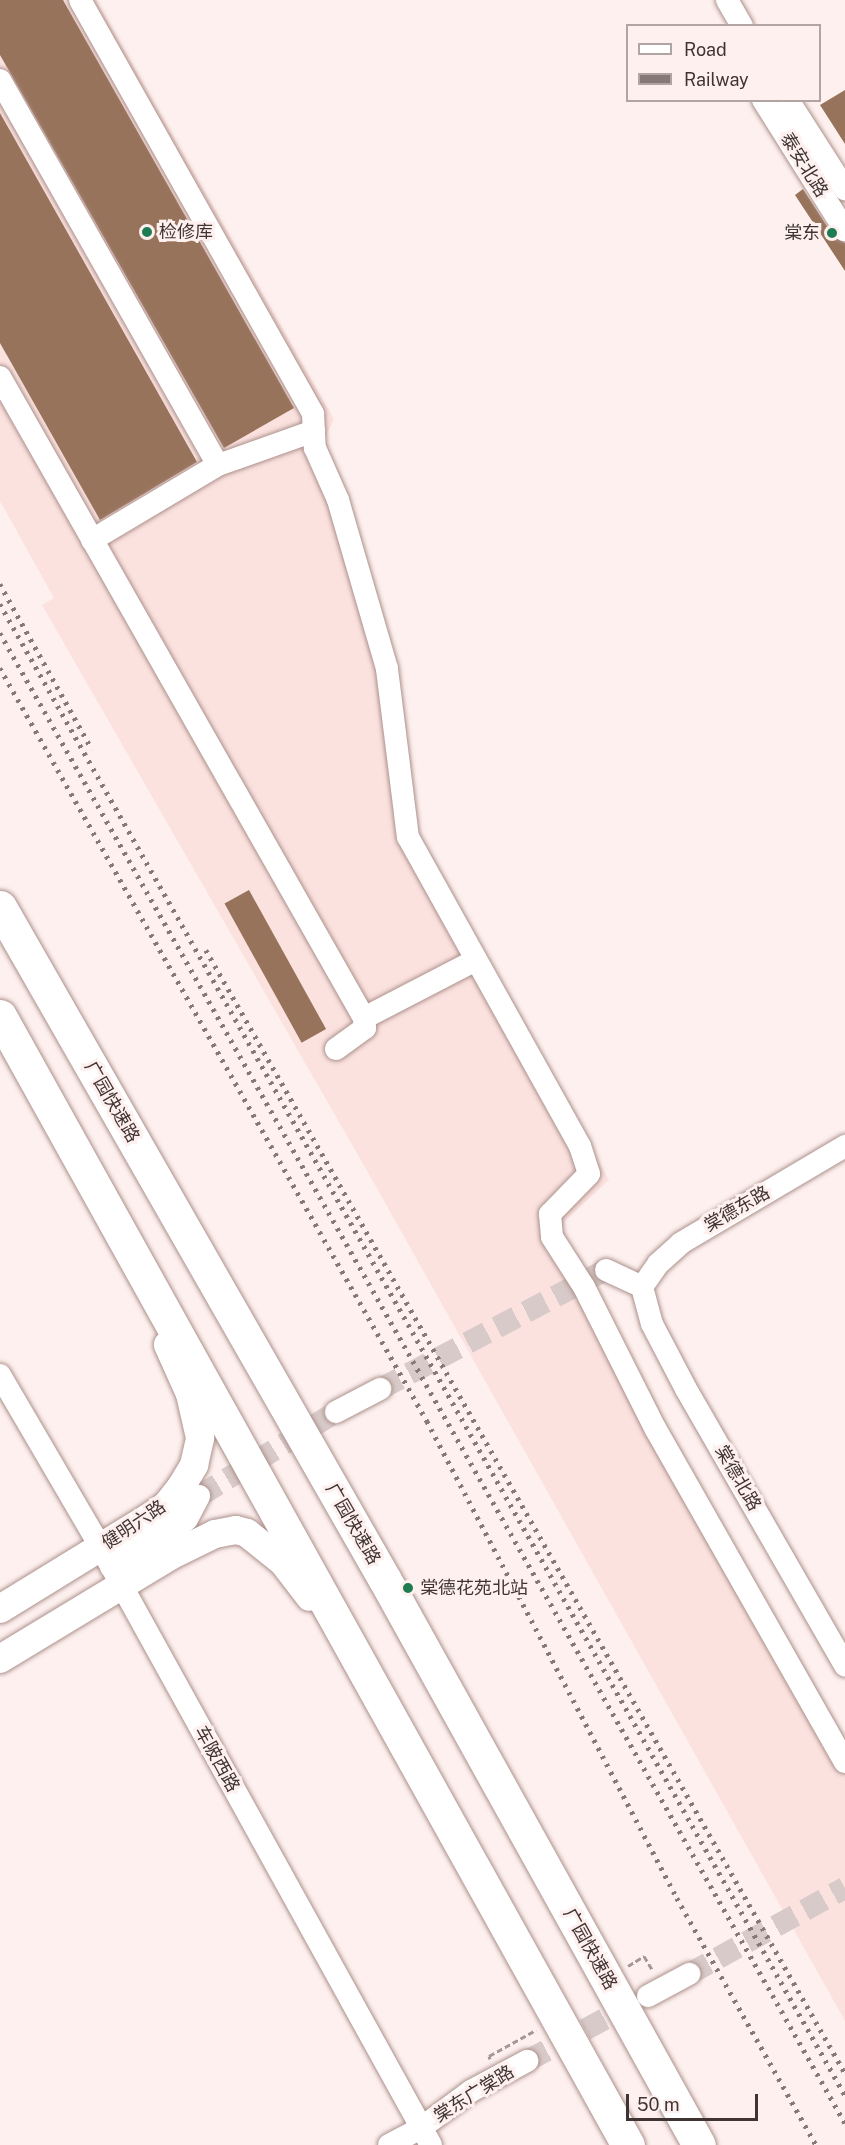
<!DOCTYPE html>
<html>
<head>
<meta charset="utf-8">
<style>
	body { margin:0 }
	#map { position:relative; width:845px; height:2145px; overflow:hidden; background:#fdf0ee; font-family:"Public Sans","Noto Sans SC",sans-serif }
	div>[style] { position:absolute }
	.built>* { inset:0; background:#fbe2df }
	.building>* { inset:0; background:#98735b; transform-origin:0 0 }
	.minor-tunnel>* { height:22px; margin-top:-11px; transform-origin:0; background:repeating-linear-gradient(90deg,#d7cac8 0 22px,transparent 0 33px) }
	.path>* { height:3px; margin-top:-1.5px; transform-origin:0; background:repeating-linear-gradient(90deg,#a49795 0 6px,transparent 0 9px) }
	.roads { filter:drop-shadow(0 0 2px #ac908b) drop-shadow(0 0 2px #ac908b) }
	.minor>* { height:22px; margin:-11px; padding:0 11px; transform-origin:11px; border-radius:11px; background:#fff }
	.major>* { height:28px; margin:-14px; padding:0 14px; transform-origin:14px; border-radius:14px; background:#fff }
	.highway>* { height:33px; margin:-16.5px; padding:0 16.5px; transform-origin:16.5px; border-radius:16.5px; background:#fff }
	.rail>* { height:4.5px; margin-top:-2.25px; transform-origin:0; background:repeating-linear-gradient(90deg,#857876 0 3px,transparent 0 9px) }
	.dots>* { width:16px; height:16px; translate:-50% -50%; box-sizing:border-box; border:3px solid #fdf0ee; border-radius:50% }
	span { translate:-50% -50%; white-space:nowrap; text-align:center; line-height:1.15; -webkit-text-stroke:6px #fdf0ee; paint-order:stroke }
	.street-label { font-size:18px; color:#403432 }
	.poi-label { font-size:18px; color:#403432 }
	.left { translate:0 -50%; text-align:left }
	.right { translate:-100% -50%; text-align:right }
	.legend { position:absolute; left:626px; top:24px; width:195px; height:78px; box-sizing:border-box; background:#fdf0ee; border:2px solid #b1a5a3; margin:0; padding:8px 10px; list-style:none; font-size:18px; color:#403432 }
	.legend li { display:flex; align-items:center; gap:12px; height:30px }
	.legend b { width:30px; border:2px solid #b1a5a3 }
	.scale { position:absolute; left:626px; top:2094px; width:132px; height:27px; box-sizing:border-box; border:3px solid #403432; border-top:0; padding-left:8px; font-size:18px; line-height:21px; white-space:nowrap; color:#403432; -webkit-text-stroke:4px #fdf0ee; paint-order:stroke }
</style>
</head>
<body>
<div id="map">
	<div class="built">
		<i style="clip-path:polygon(0 0,96px 0,334px 419px,322px 443px,350px 503px,411px 827px,609px 1180px,565px 1221px,560px 1237px,845px 1748px,845px 2021px,366px 1169px,42px 605px,54px 598px,0 501px)"></i>
	</div>
	<div class="building">
		<i style="clip-path:polygon(0 0,63px 0,294px 408px,224px 448px,0 55px)"></i>
		<i style="clip-path:polygon(845px 90px,845px 144px,820px 105px)"></i>
		<i style="clip-path:polygon(0 113px,197px 462px,100px 520px,0 343px)"></i>
		<i style="clip-path:polygon(803px 189px,834px 237px,845px 243px,845px 271px,795px 195px)"></i>
		<i style="left:249px;top:890px;width:159px;height:28px;rotate:61deg"></i>
	</div>
	<div class="minor-tunnel">
		<i style="left:380px;top:1389px;width:255px;rotate:-27.8deg"></i>
		<i style="left:199px;top:1496px;width:161px;rotate:-31.5deg"></i>
		<i style="left:689px;top:1974px;width:178px;rotate:-28.9deg"></i>
		<i style="left:527px;top:2061px;width:124px;rotate:-28.4deg"></i>
	</div>
	<div class="path">
		<i style="left:628px;top:1966px;width:19px;rotate:-32deg"></i>
		<i style="left:644px;top:1956px;width:17px;rotate:59deg"></i>
		<i style="left:490px;top:2059px;width:3px;rotate:-108deg"></i>
		<i style="left:489px;top:2056px;width:54px;rotate:-29deg"></i>
	</div>
	<div class="roads">
		<div class="minor">
			<i style="left:80px;top:0;width:475px;rotate:60.6deg"></i>
			<i style="left:313px;top:414px;width:34px;rotate:87deg"></i>
			<i style="left:315px;top:448px;width:57px;rotate:66.1deg"></i>
			<i style="left:338px;top:500px;width:176px;rotate:73.8deg"></i>
			<i style="left:387px;top:669px;width:169px;rotate:82.9deg"></i>
			<i style="left:408px;top:837px;width:354px;rotate:60.9deg"></i>
			<i style="left:580px;top:1146px;width:29px;rotate:72deg"></i>
			<i style="left:589px;top:1174px;width:56px;rotate:134.3deg"></i>
			<i style="left:550px;top:1214px;width:23px;rotate:85deg"></i>
			<i style="left:552px;top:1237px;width:59px;rotate:57.4deg"></i>
			<i style="left:584px;top:1287px;width:158px;rotate:63.3deg"></i>
			<i style="left:655px;top:1428px;width:384px;rotate:60.4deg"></i>
			<i style="left:727px;top:0;width:30px;rotate:60deg"></i>
			<i style="left:0;top:80px;width:442px;rotate:60.5deg"></i>
			<i style="left:763px;top:100px;width:154px;rotate:57.8deg"></i>
			<i style="left:788px;top:100px;width:106px;rotate:57.4deg"></i>
			<i style="left:0;top:377px;width:737px;rotate:60.41deg"></i>
			<i style="left:92px;top:540px;width:147px;rotate:-30.8deg"></i>
			<i style="left:218px;top:465px;width:102px;rotate:-19.5deg"></i>
			<i style="left:336px;top:1049px;width:36px;rotate:-36deg"></i>
			<i style="left:365px;top:1028px;width:10px;rotate:-96deg"></i>
			<i style="left:364px;top:1018px;width:126px;rotate:-27.4deg"></i>
			<i style="left:606px;top:1270px;width:40px;rotate:25deg"></i>
			<i style="left:642px;top:1287px;width:38px;rotate:75deg"></i>
			<i style="left:652px;top:1324px;width:73px;rotate:62.4deg"></i>
			<i style="left:686px;top:1389px;width:319px;rotate:60.1deg"></i>
			<i style="left:642px;top:1287px;width:28px;rotate:-55deg"></i>
			<i style="left:658px;top:1264px;width:31px;rotate:-42deg"></i>
			<i style="left:681px;top:1243px;width:191px;rotate:-30.6deg"></i>
			<i style="left:0;top:1375px;width:200px;rotate:59.7deg"></i>
			<i style="left:101px;top:1548px;width:682px;rotate:61.07deg"></i>
			<i style="left:336px;top:1412px;width:50px;rotate:-27.6deg"></i>
			<i style="left:111px;top:1567px;width:77px;rotate:-30.6deg"></i>
			<i style="left:177px;top:1528px;width:13px;rotate:-42deg"></i>
			<i style="left:187px;top:1519px;width:26px;rotate:-62deg"></i>
			<i style="left:648px;top:1996px;width:47px;rotate:-28.2deg"></i>
			<i style="left:389px;top:2145px;width:36px;rotate:-28deg"></i>
			<i style="left:421px;top:2128px;width:62px;rotate:-36.5deg"></i>
			<i style="left:471px;top:2091px;width:64px;rotate:-28.2deg"></i>
		</div>
		<div class="major">
			<i style="left:0;top:1609px;width:174px;rotate:-31.6deg"></i>
			<i style="left:148px;top:1518px;width:22px;rotate:-34deg"></i>
			<i style="left:166px;top:1506px;width:24px;rotate:-52deg"></i>
			<i style="left:181px;top:1487px;width:26px;rotate:-59deg"></i>
			<i style="left:194px;top:1465px;width:28px;rotate:-77deg"></i>
			<i style="left:200px;top:1438px;width:45px;rotate:-102.8deg"></i>
			<i style="left:190px;top:1394px;width:54px;rotate:-114.2deg"></i>
			<i style="left:0;top:1659px;width:199px;rotate:-31.2deg"></i>
			<i style="left:170px;top:1556px;width:50px;rotate:-26.1deg"></i>
			<i style="left:215px;top:1534px;width:21px;rotate:-11deg"></i>
			<i style="left:236px;top:1530px;width:11px;rotate:15deg"></i>
			<i style="left:247px;top:1533px;width:46px;rotate:38.9deg"></i>
			<i style="left:283px;top:1562px;width:44px;rotate:52.4deg"></i>
		</div>
		<div class="highway">
			<i style="left:0;top:907px;width:775px;rotate:60.23deg"></i>
			<i style="left:385px;top:1580px;width:646px;rotate:60.94deg"></i>
			<i style="left:0;top:1016px;width:1292px;rotate:60.92deg"></i>
		</div>
	</div>
	<div class="rail">
		<i style="left:0;top:584px;width:189px;rotate:60.9deg"></i>
		<i style="left:0;top:604px;width:1714px;rotate:60.46deg"></i>
		<i style="left:0;top:633px;width:1713px;rotate:60.44deg"></i>
		<i style="left:0;top:668px;width:866px;rotate:60.44deg"></i>
		<i style="left:427px;top:1421px;width:539px;rotate:62.34deg"></i>
		<i style="left:677px;top:1898px;width:283px;rotate:60.6deg"></i>
		<i style="left:206px;top:950px;width:1292px;rotate:60.36deg"></i>
	</div>
	<div class="dots">
		<i style="left:147px;top:232px;background:#1f7b51"></i>
		<i style="left:832px;top:233px;background:#1f7b51"></i>
		<i style="left:408px;top:1588px;background:#1f7b51"></i>
	</div>
	<div class="street-label">
		<span style="left:804px;top:165px;rotate:58deg">泰安北路</span>
		<span style="left:112px;top:1102px;rotate:60deg">广园快速路</span>
		<span style="left:737px;top:1209px;rotate:-30deg">棠德东路</span>
		<span style="left:738px;top:1478px;rotate:60deg">棠德北路</span>
		<span style="left:353px;top:1524px;rotate:60deg">广园快速路</span>
		<span style="left:134px;top:1525px;rotate:-34deg">健明六路</span>
		<span style="left:217px;top:1759px;rotate:61deg">车陂西路</span>
		<span style="left:590px;top:1949px;rotate:61deg">广园快速路</span>
		<span style="left:474px;top:2094px;rotate:-32deg">棠东广棠路</span>
	</div>
	<div class="poi-label">
		<span class="left" style="left:159px;top:232px">检修库</span>
		<span class="right" style="left:820px;top:233px">棠东</span>
		<span class="left" style="left:420px;top:1588px">棠德花苑北站</span>
	</div>
	<ul class="legend">
	<li><b style="height:8px;background:#fff"></b>Road</li>
	<li><b style="height:8px;background:#857876"></b>Railway</li>
	</ul>
	<div class="scale">50 m</div>
</div>
</body>
</html>
